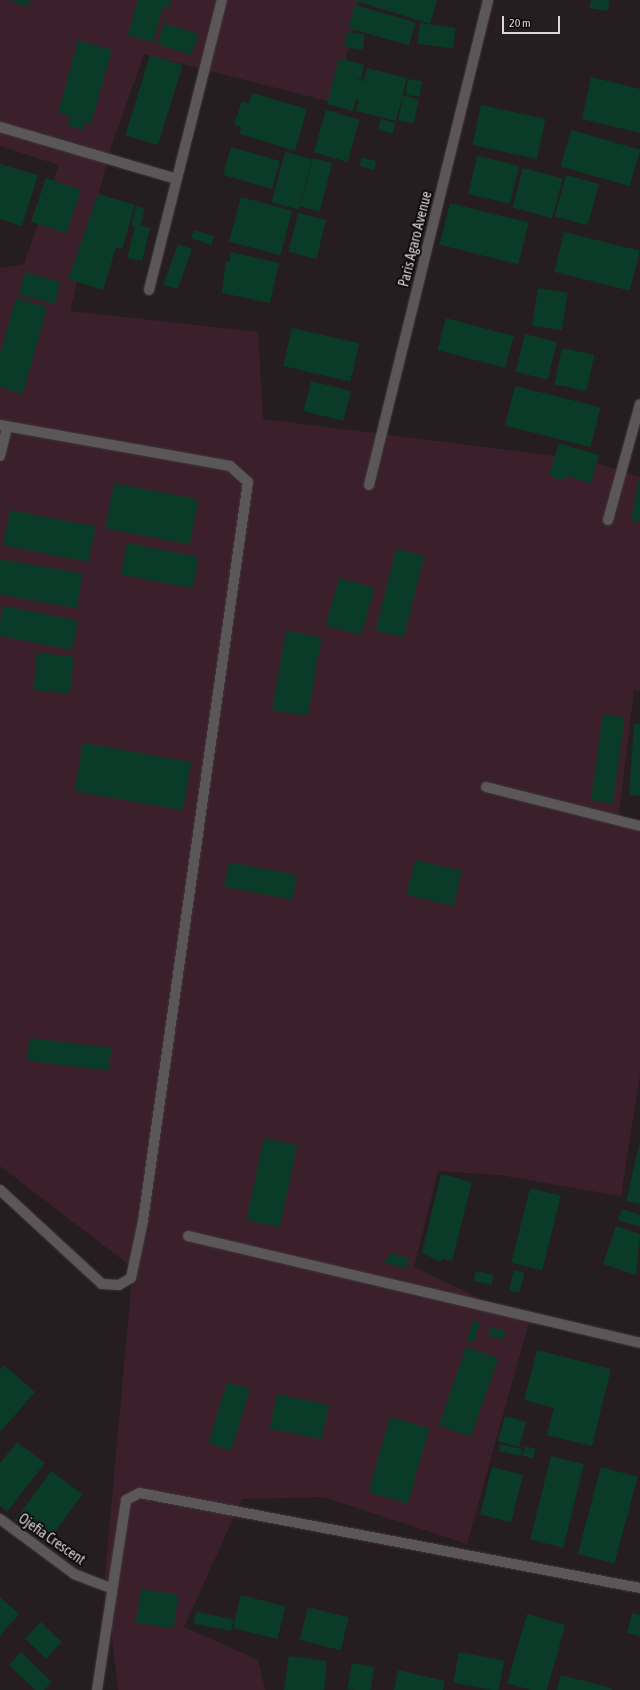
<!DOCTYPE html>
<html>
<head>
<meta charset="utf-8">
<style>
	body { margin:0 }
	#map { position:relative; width:640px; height:1690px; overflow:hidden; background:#251d20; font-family:"Asap Condensed",sans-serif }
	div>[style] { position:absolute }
	.green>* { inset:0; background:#3b202b }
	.building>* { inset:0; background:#0a3b29; transform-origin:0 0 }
	.roads { filter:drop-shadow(0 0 1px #3f373a) drop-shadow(0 0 1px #3f373a) }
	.minor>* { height:10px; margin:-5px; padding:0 5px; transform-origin:5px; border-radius:5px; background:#5b5759 }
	span { translate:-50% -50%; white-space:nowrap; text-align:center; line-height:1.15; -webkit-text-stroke:4px #0c080a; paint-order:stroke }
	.street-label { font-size:14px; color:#dcd6d8 }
	.scale { position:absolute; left:502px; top:16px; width:58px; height:18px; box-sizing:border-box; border:2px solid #dcd6d8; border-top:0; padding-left:5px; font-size:12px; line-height:14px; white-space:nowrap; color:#dcd6d8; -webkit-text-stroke:3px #0c080a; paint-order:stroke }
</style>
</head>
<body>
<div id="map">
	<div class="green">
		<i style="clip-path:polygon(0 0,360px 0,335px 103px,144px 54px,109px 153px,70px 311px,258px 332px,263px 419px,587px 460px,640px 477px,640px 691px,634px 690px,619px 813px,640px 833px,640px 1074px,621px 1196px,500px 1175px,438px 1171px,414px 1267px,529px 1322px,467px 1544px,324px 1497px,242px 1499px,184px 1627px,258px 1660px,265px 1690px,118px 1690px,105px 1575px,133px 1268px,0 1166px,0 268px,24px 264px,59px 165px,0 146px)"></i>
	</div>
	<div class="building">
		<i style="clip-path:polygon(8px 0,30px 0,28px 7px)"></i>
		<i style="clip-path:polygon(138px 0,171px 0,169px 9px,163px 7px,153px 42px,128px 35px)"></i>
		<i style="clip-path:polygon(354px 0,437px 0,430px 24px)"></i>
		<i style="clip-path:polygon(591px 0,609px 0,608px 11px,589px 8px)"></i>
		<i style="left:355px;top:5px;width:63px;height:24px;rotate:16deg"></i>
		<i style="left:164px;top:23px;width:36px;height:22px;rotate:18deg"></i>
		<i style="left:420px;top:23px;width:36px;height:21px;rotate:8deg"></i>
		<i style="left:347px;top:32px;width:18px;height:15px;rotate:9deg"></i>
		<i style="clip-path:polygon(78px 40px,112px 50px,91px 124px,85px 123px,83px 130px,67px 125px,70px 116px,58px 113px)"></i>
		<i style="left:150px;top:55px;width:34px;height:84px;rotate:17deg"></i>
		<i style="clip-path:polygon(339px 58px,364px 65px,361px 79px,355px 79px,364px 81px,367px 68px,407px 78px,396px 121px,356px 111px,359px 100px,356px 99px,353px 111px,327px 104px)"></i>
		<i style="clip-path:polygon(591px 77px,640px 89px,640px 133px,582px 119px)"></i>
		<i style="left:408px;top:79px;width:14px;height:16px;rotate:8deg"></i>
		<i style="clip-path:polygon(252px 93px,307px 109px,295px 151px,240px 134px,241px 127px,234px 125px,242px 101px,249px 103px)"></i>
		<i style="left:403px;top:96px;width:16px;height:25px;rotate:11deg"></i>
		<i style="left:481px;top:105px;width:66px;height:41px;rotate:12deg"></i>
		<i style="left:326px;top:110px;width:35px;height:44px;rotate:16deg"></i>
		<i style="left:381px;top:119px;width:15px;height:11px;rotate:16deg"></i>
		<i style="left:571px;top:130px;width:72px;height:38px;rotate:16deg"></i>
		<i style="left:231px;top:147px;width:51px;height:29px;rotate:16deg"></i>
		<i style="left:285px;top:152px;width:28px;height:52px;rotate:15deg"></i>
		<i style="left:477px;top:156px;width:43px;height:39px;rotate:13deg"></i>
		<i style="left:362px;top:157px;width:15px;height:9px;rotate:16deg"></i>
		<i style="left:313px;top:158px;width:20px;height:50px;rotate:15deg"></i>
		<i style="clip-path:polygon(0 164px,38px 175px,22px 226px,0 219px)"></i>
		<i style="left:523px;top:168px;width:41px;height:41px;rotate:15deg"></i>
		<i style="left:566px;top:175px;width:34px;height:43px;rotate:15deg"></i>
		<i style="left:46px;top:178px;width:37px;height:46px;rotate:19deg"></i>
		<i style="clip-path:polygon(98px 194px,135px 205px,122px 249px,116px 247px,103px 290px,68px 279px)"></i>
		<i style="left:241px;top:197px;width:53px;height:46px;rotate:15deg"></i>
		<i style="left:450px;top:203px;width:81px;height:43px;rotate:14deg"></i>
		<i style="left:136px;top:206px;width:9px;height:20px;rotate:13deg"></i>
		<i style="left:298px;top:213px;width:29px;height:40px;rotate:14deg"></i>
		<i style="clip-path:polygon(141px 226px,150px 228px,142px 261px,127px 258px,135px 227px)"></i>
		<i style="left:194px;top:230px;width:21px;height:9px;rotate:17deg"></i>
		<i style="left:564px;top:232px;width:78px;height:41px;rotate:14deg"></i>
		<i style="left:178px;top:244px;width:15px;height:43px;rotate:20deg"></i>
		<i style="clip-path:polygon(231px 252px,279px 263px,270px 303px,222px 293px,226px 261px,229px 262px)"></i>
		<i style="left:25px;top:272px;width:37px;height:23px;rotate:16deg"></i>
		<i style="left:538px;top:288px;width:30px;height:38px;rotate:9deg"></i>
		<i style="clip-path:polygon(16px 298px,47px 307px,23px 394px,0 387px,0 354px)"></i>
		<i style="left:446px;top:318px;width:70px;height:33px;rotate:15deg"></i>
		<i style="left:292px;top:328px;width:69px;height:39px;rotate:13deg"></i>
		<i style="left:525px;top:334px;width:33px;height:39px;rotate:14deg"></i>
		<i style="left:562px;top:348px;width:33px;height:37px;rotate:12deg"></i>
		<i style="left:311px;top:381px;width:41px;height:31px;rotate:14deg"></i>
		<i style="left:515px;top:386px;width:88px;height:41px;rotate:14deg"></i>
		<i style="clip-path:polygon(559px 443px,599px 455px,591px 483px,566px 476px,562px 481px,549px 475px)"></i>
		<i style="clip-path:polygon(640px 473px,640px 522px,631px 520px)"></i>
		<i style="left:114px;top:483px;width:86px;height:46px;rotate:11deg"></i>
		<i style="left:10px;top:510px;width:87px;height:36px;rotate:11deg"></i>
		<i style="left:127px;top:543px;width:73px;height:32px;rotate:11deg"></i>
		<i style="left:396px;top:549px;width:29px;height:84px;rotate:14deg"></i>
		<i style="left:0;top:559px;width:84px;height:35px;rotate:10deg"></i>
		<i style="left:339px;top:578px;width:37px;height:49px;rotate:16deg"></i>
		<i style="left:3px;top:606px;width:76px;height:30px;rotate:11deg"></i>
		<i style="left:286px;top:631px;width:36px;height:80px;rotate:10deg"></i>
		<i style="left:37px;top:653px;width:37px;height:37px;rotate:6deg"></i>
		<i style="left:603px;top:714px;width:22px;height:87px;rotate:8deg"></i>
		<i style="clip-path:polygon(634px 724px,640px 724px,640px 796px,629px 795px)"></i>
		<i style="left:83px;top:743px;width:110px;height:49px;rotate:10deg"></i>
		<i style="left:415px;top:860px;width:48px;height:36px;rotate:13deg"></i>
		<i style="left:229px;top:862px;width:69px;height:25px;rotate:11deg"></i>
		<i style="left:30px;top:1038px;width:82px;height:23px;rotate:7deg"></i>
		<i style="left:264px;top:1138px;width:34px;height:84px;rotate:12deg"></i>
		<i style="clip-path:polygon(640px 1142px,640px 1204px,626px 1201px)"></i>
		<i style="clip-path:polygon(441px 1174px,472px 1182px,452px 1261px,442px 1259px,441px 1262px,422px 1253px)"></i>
		<i style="left:530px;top:1188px;width:32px;height:77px;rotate:14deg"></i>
		<i style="clip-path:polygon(622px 1209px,640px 1215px,640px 1227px,618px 1220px)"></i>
		<i style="clip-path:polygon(616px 1226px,640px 1234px,636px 1275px,603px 1264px)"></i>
		<i style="clip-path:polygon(391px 1253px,409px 1258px,406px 1268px,384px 1263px)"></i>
		<i style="left:514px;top:1270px;width:11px;height:21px;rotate:15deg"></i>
		<i style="left:476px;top:1271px;width:18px;height:10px;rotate:13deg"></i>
		<i style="left:473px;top:1320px;width:7px;height:21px;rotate:16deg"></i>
		<i style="left:490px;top:1327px;width:16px;height:9px;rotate:15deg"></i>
		<i style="left:466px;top:1347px;width:34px;height:83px;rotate:19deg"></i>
		<i style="clip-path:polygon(537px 1350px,611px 1369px,592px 1446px,547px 1435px,554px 1408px,524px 1400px)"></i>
		<i style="clip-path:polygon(4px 1365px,35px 1392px,0 1432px,0 1370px)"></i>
		<i style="left:227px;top:1382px;width:24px;height:64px;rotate:17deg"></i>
		<i style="left:277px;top:1394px;width:53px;height:35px;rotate:12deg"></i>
		<i style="left:505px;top:1416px;width:22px;height:26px;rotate:16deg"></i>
		<i style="left:390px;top:1417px;width:41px;height:78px;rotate:16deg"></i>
		<i style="clip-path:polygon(17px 1442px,45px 1463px,7px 1512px,0 1506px,0 1463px)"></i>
		<i style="left:500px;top:1444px;width:23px;height:7px;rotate:13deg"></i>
		<i style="left:525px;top:1446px;width:11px;height:10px;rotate:15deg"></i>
		<i style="left:551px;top:1456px;width:34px;height:86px;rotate:14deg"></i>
		<i style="left:492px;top:1467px;width:32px;height:49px;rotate:14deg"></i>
		<i style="left:601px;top:1467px;width:38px;height:90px;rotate:15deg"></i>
		<i style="left:51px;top:1471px;width:39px;height:61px;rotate:36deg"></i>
		<i style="left:141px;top:1589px;width:38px;height:34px;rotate:9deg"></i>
		<i style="left:241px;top:1595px;width:46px;height:34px;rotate:14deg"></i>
		<i style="clip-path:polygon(0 1597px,19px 1614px,0 1636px)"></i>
		<i style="left:308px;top:1607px;width:42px;height:34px;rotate:14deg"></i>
		<i style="left:196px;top:1612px;width:38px;height:12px;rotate:11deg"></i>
		<i style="clip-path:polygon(632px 1613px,640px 1615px,640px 1636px,627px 1633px)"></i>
		<i style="left:527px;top:1614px;width:40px;height:72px;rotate:16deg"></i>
		<i style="left:41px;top:1622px;width:29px;height:23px;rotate:44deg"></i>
		<i style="clip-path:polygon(21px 1652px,52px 1682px,44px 1690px,35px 1690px,9px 1665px)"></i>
		<i style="left:459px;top:1652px;width:46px;height:31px;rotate:11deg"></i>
		<i style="clip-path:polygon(289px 1656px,327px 1661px,324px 1690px,284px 1690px)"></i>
		<i style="left:352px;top:1663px;width:23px;height:26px;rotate:10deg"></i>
		<i style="clip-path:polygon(398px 1670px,445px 1681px,443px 1690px,394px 1690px)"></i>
		<i style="clip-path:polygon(561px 1675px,612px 1688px,611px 1690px,557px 1690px)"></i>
	</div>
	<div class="roads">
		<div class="minor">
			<i style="left:0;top:127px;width:184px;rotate:16.4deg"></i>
			<i style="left:149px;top:290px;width:299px;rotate:-75.9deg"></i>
			<i style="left:0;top:425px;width:234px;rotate:10.1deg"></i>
			<i style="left:230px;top:466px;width:24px;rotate:42deg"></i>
			<i style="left:248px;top:482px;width:746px;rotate:98.09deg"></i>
			<i style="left:143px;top:1221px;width:58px;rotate:101.9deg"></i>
			<i style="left:131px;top:1278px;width:14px;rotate:150deg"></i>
			<i style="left:119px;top:1285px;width:17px;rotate:-177deg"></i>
			<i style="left:102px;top:1284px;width:139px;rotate:-137.3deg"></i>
			<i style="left:0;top:456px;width:30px;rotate:-76deg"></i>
			<i style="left:369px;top:485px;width:499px;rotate:-76.2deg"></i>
			<i style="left:608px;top:520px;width:120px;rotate:-74.6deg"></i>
			<i style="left:486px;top:787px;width:159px;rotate:14.2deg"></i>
			<i style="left:188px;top:1236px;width:464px;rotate:13.3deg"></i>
			<i style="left:0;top:1519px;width:92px;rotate:36.6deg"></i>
			<i style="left:74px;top:1574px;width:40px;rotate:21deg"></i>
			<i style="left:97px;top:1690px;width:192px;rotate:-81.3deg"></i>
			<i style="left:126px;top:1500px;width:16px;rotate:-27deg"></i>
			<i style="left:140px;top:1493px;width:509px;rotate:10.76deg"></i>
		</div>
	</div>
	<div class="street-label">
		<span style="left:415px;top:239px;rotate:-76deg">Paris Agaro Avenue</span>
		<span style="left:52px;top:1539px;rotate:35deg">Ojefia Crescent</span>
	</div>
	<div class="scale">20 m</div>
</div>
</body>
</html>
